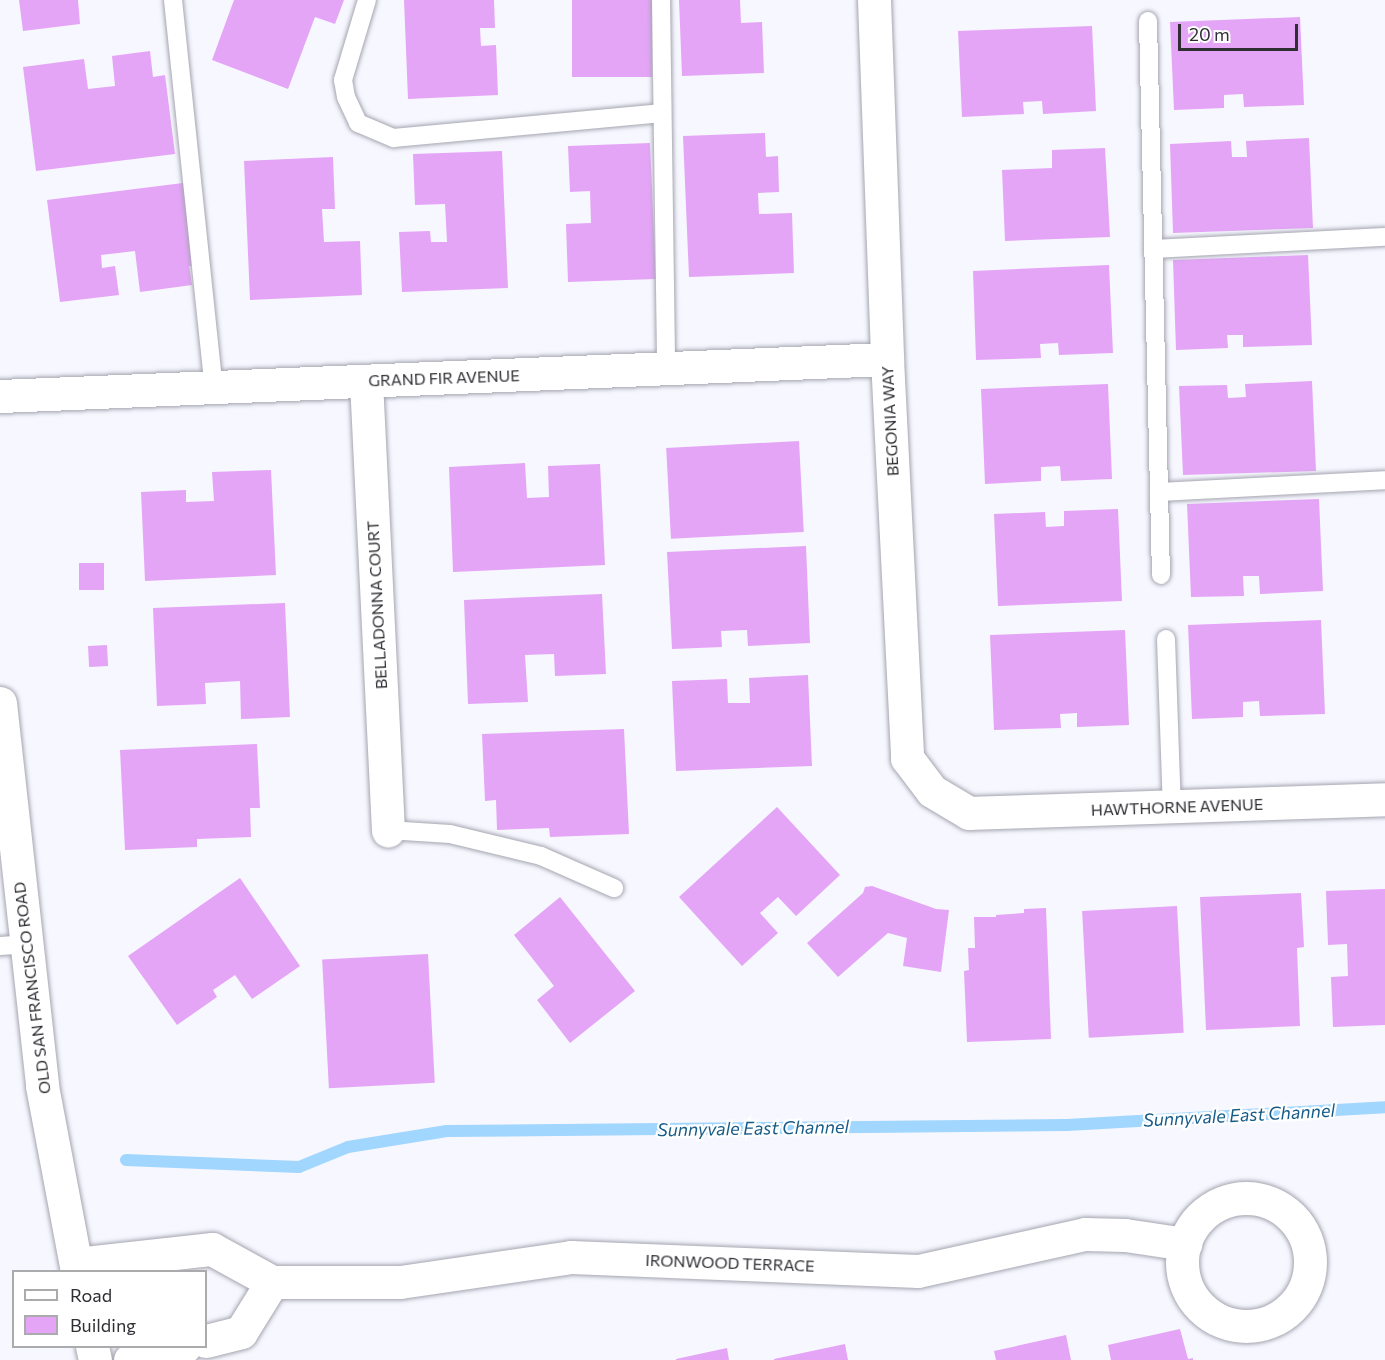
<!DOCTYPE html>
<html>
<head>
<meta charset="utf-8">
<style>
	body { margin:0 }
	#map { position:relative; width:1385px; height:1360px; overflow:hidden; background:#f7f7ff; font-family:Commissioner,sans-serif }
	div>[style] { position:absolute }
	.stream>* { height:12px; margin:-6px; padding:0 6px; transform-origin:6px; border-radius:6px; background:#a1d6fe }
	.building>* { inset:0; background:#e4a5f7; transform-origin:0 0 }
	.roads { filter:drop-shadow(0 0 2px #a5a5b1) drop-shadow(0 0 2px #a5a5b1) }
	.lane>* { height:18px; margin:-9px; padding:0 9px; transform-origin:9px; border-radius:9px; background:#fff }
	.street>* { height:33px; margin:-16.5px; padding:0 16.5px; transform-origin:16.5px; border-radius:16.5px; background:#fff }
	.street>.ring { margin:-16.5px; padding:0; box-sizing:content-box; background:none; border:33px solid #fff; border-radius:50% }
	.secondary>* { height:33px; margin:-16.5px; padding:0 16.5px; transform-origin:16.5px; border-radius:16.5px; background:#fff }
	span { translate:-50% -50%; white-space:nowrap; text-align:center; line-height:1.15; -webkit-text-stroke:4.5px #fff; paint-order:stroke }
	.street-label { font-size:16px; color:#2e2e33 }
	.water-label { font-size:18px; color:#175c87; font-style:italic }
	.legend { position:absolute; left:12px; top:1270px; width:195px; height:78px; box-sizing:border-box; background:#fff; border:2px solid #ababad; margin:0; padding:8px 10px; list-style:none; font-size:18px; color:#2e2e33 }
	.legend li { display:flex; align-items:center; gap:12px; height:30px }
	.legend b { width:30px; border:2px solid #ababad }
	.scale { position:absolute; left:1178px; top:24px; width:120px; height:27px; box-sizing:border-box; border:3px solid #2e2e33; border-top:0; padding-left:8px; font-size:18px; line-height:21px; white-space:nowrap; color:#2e2e33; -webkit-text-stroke:4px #fff; paint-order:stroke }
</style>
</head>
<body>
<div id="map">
	<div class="stream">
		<i style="left:126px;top:1160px;width:173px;rotate:2.3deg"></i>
		<i style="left:299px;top:1167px;width:53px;rotate:-22.2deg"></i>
		<i style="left:348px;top:1147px;width:100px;rotate:-9.2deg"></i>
		<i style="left:447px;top:1131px;width:620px;rotate:-0.55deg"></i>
		<i style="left:1067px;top:1125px;width:319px;rotate:-3.2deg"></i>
	</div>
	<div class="building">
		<i style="clip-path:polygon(19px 0,78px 0,80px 24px,23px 31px)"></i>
		<i style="clip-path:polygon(234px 0,344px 0,335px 24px,315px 17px,288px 89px,212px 60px)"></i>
		<i style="clip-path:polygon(404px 0,494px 0,495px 28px,480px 28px,481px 46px,496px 45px,498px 95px,408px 99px)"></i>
		<i style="left:572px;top:0;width:80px;height:77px"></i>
		<i style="clip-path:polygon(679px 0,740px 0,741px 23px,762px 22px,764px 73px,682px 76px)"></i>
		<i style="clip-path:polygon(1300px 17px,1304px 105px,1244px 107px,1243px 94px,1224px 95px,1224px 108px,1174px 110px,1170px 22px)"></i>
		<i style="clip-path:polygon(1092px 26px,1096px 111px,1043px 114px,1042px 101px,1023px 102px,1024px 114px,962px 117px,958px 31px)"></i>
		<i style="clip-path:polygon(150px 51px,153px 77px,165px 75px,175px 154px,36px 171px,23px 67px,84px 59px,88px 89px,115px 86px,112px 56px)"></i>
		<i style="clip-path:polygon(765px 133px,766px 157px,778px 156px,779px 192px,758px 193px,759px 214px,792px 213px,794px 273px,689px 277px,683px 136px)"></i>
		<i style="clip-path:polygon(1309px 138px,1313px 228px,1173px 233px,1170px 144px,1231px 141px,1232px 157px,1247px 157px,1246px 141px)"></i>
		<i style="clip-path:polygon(650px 143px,656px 279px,568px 282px,566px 224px,591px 223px,590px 191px,570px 192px,568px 146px)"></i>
		<i style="clip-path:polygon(1105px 148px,1110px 237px,1005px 241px,1002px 170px,1052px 168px,1052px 150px)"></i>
		<i style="clip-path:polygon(502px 151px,508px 288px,402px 292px,399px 232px,430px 231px,431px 242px,447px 242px,445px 204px,415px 205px,413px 154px)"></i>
		<i style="clip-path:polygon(333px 157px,335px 209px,322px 209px,324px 242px,360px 241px,362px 295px,250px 300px,244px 161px)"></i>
		<i style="clip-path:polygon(183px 183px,194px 266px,189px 266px,192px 285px,140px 292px,135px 251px,101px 255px,102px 268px,115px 266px,119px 295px,60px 302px,47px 200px)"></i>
		<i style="clip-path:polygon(1308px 255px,1312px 345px,1243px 347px,1243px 335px,1227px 335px,1228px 348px,1176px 350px,1173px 260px)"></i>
		<i style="clip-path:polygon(1109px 265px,1113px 353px,1059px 355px,1058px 343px,1040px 344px,1041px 358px,976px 360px,973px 271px)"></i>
		<i style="clip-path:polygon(1312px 381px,1316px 471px,1183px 475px,1179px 386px,1227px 385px,1228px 398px,1246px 397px,1245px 384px)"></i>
		<i style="clip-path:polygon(1108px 384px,1112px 479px,1061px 481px,1060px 466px,1041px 467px,1041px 481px,985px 484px,981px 389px)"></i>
		<i style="left:799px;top:441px;width:91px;height:133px;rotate:87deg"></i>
		<i style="clip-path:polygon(525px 463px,527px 498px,549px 497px,548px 466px,600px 464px,605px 565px,453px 572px,449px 467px)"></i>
		<i style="clip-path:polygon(271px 470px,276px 575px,145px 581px,141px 492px,186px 490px,186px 502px,214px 501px,212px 472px)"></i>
		<i style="clip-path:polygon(1319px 499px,1323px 591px,1260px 594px,1259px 576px,1243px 576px,1244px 596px,1191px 597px,1187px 504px)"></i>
		<i style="clip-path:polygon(1118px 509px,1122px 601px,998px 606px,994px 514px,1045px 512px,1046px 527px,1064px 526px,1064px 511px)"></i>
		<i style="clip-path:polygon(806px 546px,810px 643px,748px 646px,747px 630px,721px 631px,722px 647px,672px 649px,667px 552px)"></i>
		<i style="left:79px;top:563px;width:25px;height:27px"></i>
		<i style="clip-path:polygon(602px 594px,606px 674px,555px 676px,554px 654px,525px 655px,528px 702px,468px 704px,464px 600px)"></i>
		<i style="clip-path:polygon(285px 603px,290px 717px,241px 719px,240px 681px,205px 683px,206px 704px,157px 706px,153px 608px)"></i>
		<i style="clip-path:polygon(1321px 620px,1325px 714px,1260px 716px,1259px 701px,1243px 702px,1243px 717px,1192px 719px,1188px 625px)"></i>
		<i style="clip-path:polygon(1125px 630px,1129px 725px,1077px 727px,1077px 713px,1060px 714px,1061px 728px,994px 730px,990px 635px)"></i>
		<i style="left:107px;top:645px;width:21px;height:19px;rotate:87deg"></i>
		<i style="clip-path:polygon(808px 675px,812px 766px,676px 771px,672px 681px,727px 679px,728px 703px,750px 703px,749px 678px)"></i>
		<i style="clip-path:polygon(624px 729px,629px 834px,550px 837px,549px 828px,497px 830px,496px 800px,485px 801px,482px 734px)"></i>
		<i style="clip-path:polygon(257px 744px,260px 808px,250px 808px,251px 837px,197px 839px,197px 847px,125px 850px,120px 750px)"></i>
		<i style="clip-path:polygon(777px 807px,840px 875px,796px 916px,778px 897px,760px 913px,778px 933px,742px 966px,679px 897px)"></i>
		<i style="clip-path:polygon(240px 878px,300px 966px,252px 999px,235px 975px,213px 990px,217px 997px,177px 1025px,128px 956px)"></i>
		<i style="clip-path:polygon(872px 886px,936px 909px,949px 910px,941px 972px,903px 966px,907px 938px,888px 933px,838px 977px,807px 943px,863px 893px,865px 887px)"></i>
		<i style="clip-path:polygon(1385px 889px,1385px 1025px,1333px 1027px,1331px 977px,1348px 976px,1347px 944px,1328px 945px,1326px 891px)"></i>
		<i style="clip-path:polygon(1301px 893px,1304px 947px,1297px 948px,1300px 1026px,1206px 1030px,1200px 897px)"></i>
		<i style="clip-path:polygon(560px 897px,635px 991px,570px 1043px,537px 1000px,554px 986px,514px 935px)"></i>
		<i style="left:1177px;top:906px;width:127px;height:95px;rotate:87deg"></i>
		<i style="clip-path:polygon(1046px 908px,1051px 1039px,967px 1042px,964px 971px,969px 970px,968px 948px,975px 948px,974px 917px,996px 917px,996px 915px,1024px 913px,1024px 909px)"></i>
		<i style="left:428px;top:954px;width:129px;height:106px;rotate:87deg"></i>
		<i style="clip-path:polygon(1180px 1329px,1188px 1359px,1193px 1358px,1193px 1360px,1111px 1360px,1108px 1345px)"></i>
		<i style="clip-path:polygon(1066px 1335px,1071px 1360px,996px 1360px,994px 1351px)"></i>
		<i style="clip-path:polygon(845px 1344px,848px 1360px,774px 1360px,774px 1359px)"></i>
		<i style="clip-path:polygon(727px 1348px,729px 1360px,676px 1360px,676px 1359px)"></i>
	</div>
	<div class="roads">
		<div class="lane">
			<i style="left:173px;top:0;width:389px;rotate:84deg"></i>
			<i style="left:367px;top:0;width:84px;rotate:106.7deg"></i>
			<i style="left:343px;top:80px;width:17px;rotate:80deg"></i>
			<i style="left:346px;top:97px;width:29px;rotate:65deg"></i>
			<i style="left:358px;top:123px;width:39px;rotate:23deg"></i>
			<i style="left:394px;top:138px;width:269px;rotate:-5.3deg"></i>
			<i style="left:661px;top:0;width:369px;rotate:89.2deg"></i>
			<i style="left:1148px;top:21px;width:554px;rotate:88.66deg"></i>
			<i style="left:1153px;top:249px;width:232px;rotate:-3deg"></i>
			<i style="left:1159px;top:492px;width:226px;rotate:-3deg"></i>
			<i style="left:1166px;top:639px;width:168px;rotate:88deg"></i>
			<i style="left:388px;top:830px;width:62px;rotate:3.7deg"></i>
			<i style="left:450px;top:834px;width:94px;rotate:13.6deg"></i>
			<i style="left:541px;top:856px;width:80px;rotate:23.7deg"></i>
			<i style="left:0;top:946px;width:26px;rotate:-4deg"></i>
		</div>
		<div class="street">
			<i style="left:874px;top:0;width:359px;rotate:87.9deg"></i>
			<i style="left:887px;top:359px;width:400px;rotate:87.1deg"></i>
			<i style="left:907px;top:758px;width:41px;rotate:52.9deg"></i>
			<i style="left:932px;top:791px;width:43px;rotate:30.7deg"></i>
			<i style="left:969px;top:813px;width:416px;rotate:-1.9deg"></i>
			<i style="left:366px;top:381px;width:450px;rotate:87.2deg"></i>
			<i style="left:0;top:396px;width:888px;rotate:-2.39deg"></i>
			<i class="ring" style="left:1182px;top:1198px;width:95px;height:95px"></i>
			<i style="left:76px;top:1264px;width:137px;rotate:-6.3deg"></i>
			<i style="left:212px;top:1249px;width:68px;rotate:28.8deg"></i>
			<i style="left:272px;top:1282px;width:128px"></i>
			<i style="left:400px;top:1282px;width:173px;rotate:-8.3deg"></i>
			<i style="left:571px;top:1257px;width:347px;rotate:2.3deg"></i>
			<i style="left:918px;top:1271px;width:171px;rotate:-12.5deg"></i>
			<i style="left:1085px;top:1234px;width:40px;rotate:1.4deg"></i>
			<i style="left:1125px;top:1235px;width:61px;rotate:8.5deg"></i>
			<i style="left:206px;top:1341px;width:36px;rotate:-14deg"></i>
			<i style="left:241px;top:1332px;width:59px;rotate:-58.2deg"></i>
			<i style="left:130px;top:1360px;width:57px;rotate:-14.3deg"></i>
		</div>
		<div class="secondary">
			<i style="left:0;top:703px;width:385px;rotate:83.7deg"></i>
			<i style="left:42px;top:1086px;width:189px;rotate:79.3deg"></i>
			<i style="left:92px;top:1346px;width:14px;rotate:78deg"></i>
		</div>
	</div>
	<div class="street-label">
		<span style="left:444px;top:378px;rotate:-2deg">GRAND FIR AVENUE</span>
		<span style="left:890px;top:421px;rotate:-93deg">BEGONIA WAY</span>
		<span style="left:377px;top:605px;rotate:-93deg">BELLADONNA COURT</span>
		<span style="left:1177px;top:807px;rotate:-2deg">HAWTHORNE AVENUE</span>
		<span style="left:32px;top:988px;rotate:-97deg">OLD SAN FRANCISCO ROAD</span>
		<span style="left:730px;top:1263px;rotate:2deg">IRONWOOD TERRACE</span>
	</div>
	<div class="water-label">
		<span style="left:1239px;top:1115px;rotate:-3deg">Sunnyvale East Channel</span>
		<span style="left:753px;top:1128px;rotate:-1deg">Sunnyvale East Channel</span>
	</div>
	<ul class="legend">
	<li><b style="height:8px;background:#fff"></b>Road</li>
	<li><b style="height:16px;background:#e4a5f7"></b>Building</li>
	</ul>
	<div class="scale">20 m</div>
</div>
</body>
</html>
